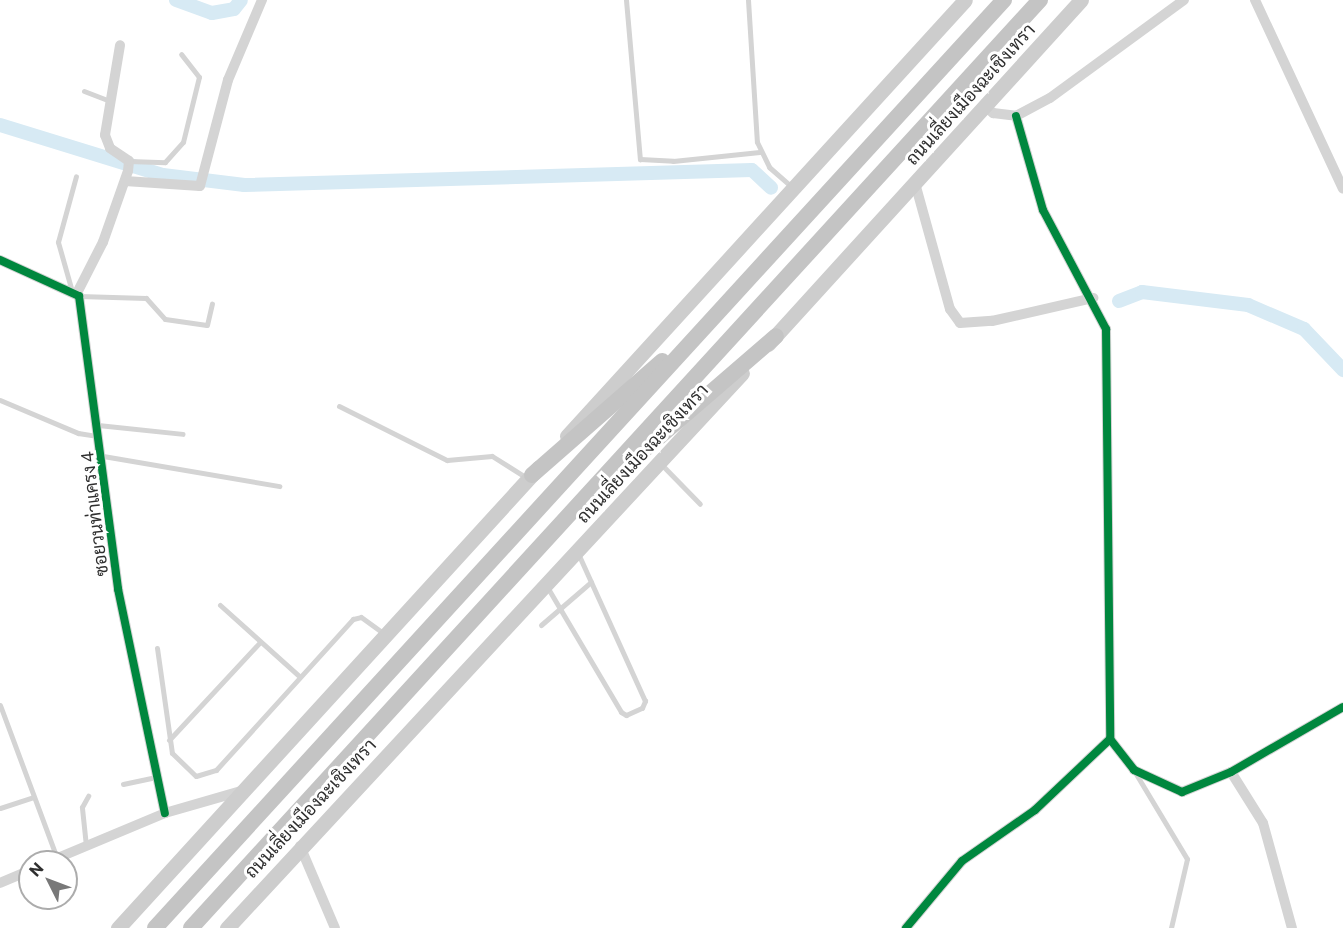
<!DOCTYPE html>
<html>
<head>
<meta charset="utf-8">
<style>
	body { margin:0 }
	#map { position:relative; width:1343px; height:928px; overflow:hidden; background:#fff; font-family:Commissioner,Sarabun,sans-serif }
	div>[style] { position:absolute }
	.canal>* { height:14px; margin:-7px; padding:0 7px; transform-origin:7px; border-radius:7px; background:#d7eaf4 }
	.service>* { height:5px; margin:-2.5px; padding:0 2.5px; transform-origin:2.5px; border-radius:2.5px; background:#d4d4d4 }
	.minor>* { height:10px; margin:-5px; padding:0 5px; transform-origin:5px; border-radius:5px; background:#d4d4d4 }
	.secondary>* { height:15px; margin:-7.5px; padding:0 7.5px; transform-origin:7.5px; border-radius:7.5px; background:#cdcdcd }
	.trunk>* { height:16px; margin:-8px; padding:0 8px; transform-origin:8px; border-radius:8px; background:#c4c4c4 }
	.cycleway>* { height:8px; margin:-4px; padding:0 4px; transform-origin:4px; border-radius:4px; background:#00873e }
	span { translate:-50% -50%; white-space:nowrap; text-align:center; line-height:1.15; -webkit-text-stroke:6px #fff; paint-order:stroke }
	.street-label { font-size:18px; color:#2f2f2f }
	.north { position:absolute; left:18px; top:850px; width:60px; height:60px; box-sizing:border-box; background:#fff; border:2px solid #acacac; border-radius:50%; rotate:312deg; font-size:16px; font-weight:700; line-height:24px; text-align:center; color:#2f2f2f }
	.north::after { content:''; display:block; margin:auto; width:21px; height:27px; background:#787878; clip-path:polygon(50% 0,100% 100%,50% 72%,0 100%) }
</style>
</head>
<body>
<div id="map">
	<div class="canal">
		<i style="left:176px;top:0;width:38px;rotate:20deg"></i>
		<i style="left:212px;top:13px;width:22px;rotate:-10deg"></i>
		<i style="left:234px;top:9px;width:11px;rotate:-52deg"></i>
		<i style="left:0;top:125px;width:170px;rotate:17.1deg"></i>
		<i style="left:163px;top:175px;width:82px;rotate:7deg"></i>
		<i style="left:244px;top:185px;width:508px;rotate:-1.69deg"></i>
		<i style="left:752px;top:170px;width:26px;rotate:43deg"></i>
		<i style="left:1119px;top:301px;width:25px;rotate:-21deg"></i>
		<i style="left:1142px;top:292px;width:107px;rotate:7deg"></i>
		<i style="left:1248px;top:305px;width:61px;rotate:23.2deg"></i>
		<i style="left:1304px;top:329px;width:57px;rotate:46.4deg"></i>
	</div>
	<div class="service">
		<i style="left:626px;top:0;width:160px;rotate:85deg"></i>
		<i style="left:640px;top:159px;width:33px;rotate:3deg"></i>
		<i style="left:673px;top:161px;width:87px;rotate:-5.9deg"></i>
		<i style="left:748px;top:0;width:142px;rotate:86.4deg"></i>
		<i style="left:757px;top:142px;width:28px;rotate:64deg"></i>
		<i style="left:769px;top:167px;width:29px;rotate:41deg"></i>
		<i style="left:84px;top:91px;width:25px;rotate:21deg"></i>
		<i style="left:129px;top:161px;width:36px;rotate:2deg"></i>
		<i style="left:165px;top:162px;width:27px;rotate:-48deg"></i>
		<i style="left:183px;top:142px;width:67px;rotate:-76.2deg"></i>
		<i style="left:199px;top:77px;width:29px;rotate:-128deg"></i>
		<i style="left:71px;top:288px;width:48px;rotate:-105.8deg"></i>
		<i style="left:58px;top:242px;width:68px;rotate:-74.7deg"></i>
		<i style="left:79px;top:296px;width:67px;rotate:1.7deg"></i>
		<i style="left:146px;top:298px;width:28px;rotate:48deg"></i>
		<i style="left:165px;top:319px;width:42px;rotate:8.1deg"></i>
		<i style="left:207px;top:325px;width:22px;rotate:-77deg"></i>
		<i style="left:0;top:400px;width:85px;rotate:22.9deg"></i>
		<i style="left:78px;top:433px;width:20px;rotate:9deg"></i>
		<i style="left:339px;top:406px;width:121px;rotate:26.6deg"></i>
		<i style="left:447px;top:460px;width:45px;rotate:-5.1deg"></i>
		<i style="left:492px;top:456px;width:41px;rotate:32.2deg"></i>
		<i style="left:98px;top:425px;width:85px;rotate:6deg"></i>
		<i style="left:103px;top:456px;width:179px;rotate:9.7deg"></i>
		<i style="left:660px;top:463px;width:57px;rotate:45.7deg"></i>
		<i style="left:546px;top:585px;width:147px;rotate:59.4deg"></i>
		<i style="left:621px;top:712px;width:6px;rotate:31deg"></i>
		<i style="left:626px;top:715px;width:17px;rotate:-24deg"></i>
		<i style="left:642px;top:708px;width:8px;rotate:-67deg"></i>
		<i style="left:645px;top:701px;width:162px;rotate:-114.4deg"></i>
		<i style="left:220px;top:605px;width:106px;rotate:41.9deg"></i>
		<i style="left:541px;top:625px;width:66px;rotate:-40.7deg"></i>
		<i style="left:157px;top:648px;width:106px;rotate:81.9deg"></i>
		<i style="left:172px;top:753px;width:33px;rotate:44deg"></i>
		<i style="left:196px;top:776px;width:21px;rotate:-17deg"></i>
		<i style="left:216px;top:770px;width:204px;rotate:-47.8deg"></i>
		<i style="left:353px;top:619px;width:8px;rotate:-14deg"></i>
		<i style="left:361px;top:617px;width:29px;rotate:36deg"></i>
		<i style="left:0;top:705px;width:163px;rotate:69.6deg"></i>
		<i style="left:169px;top:740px;width:134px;rotate:-47.1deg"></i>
		<i style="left:1136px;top:774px;width:99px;rotate:59deg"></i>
		<i style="left:1187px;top:859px;width:71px;rotate:103.1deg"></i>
		<i style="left:123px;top:784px;width:35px;rotate:-12deg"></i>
		<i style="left:0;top:808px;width:35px;rotate:-18deg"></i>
		<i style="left:86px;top:846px;width:39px;rotate:-96deg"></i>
		<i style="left:82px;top:807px;width:13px;rotate:-61deg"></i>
	</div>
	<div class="minor">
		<i style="left:1255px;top:0;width:208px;rotate:65deg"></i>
		<i style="left:985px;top:106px;width:11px;rotate:41deg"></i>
		<i style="left:993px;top:113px;width:23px;rotate:7deg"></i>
		<i style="left:1016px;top:116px;width:38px;rotate:-28deg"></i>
		<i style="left:1050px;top:98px;width:166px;rotate:-36.2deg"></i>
		<i style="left:1016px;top:116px;width:98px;rotate:74deg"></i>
		<i style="left:1043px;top:210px;width:135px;rotate:62.1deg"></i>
		<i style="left:1106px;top:329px;width:410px;rotate:89.4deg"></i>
		<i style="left:1110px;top:739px;width:39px;rotate:52deg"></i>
		<i style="left:1134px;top:770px;width:53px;rotate:24.6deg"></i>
		<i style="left:1182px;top:792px;width:53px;rotate:-22.2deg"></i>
		<i style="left:1231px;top:772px;width:129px;rotate:-30.1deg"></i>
		<i style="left:125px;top:181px;width:75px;rotate:3.8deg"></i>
		<i style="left:200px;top:186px;width:110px;rotate:-75.2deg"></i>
		<i style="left:228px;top:80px;width:87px;rotate:-67deg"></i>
		<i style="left:915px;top:183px;width:131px;rotate:74.5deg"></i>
		<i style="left:950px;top:309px;width:17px;rotate:54deg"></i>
		<i style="left:960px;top:323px;width:32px;rotate:-4deg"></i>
		<i style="left:992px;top:321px;width:104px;rotate:-12.8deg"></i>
		<i style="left:0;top:260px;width:87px;rotate:24.5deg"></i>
		<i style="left:79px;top:296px;width:296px;rotate:82.4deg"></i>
		<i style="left:118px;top:589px;width:229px;rotate:78.2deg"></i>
		<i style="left:77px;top:293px;width:57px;rotate:-63deg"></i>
		<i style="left:103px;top:242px;width:75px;rotate:-70.6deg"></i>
		<i style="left:128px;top:171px;width:10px;rotate:-84deg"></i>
		<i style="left:129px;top:161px;width:23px;rotate:-146deg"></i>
		<i style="left:110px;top:148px;width:14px;rotate:-111deg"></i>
		<i style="left:105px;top:135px;width:91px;rotate:-80.5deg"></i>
		<i style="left:1231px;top:772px;width:60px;rotate:57.9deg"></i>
		<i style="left:1263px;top:823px;width:109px;rotate:74.6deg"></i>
		<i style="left:300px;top:846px;width:89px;rotate:66.9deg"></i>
		<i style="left:48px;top:862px;width:127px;rotate:-22.7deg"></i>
		<i style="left:165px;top:813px;width:79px;rotate:-16.1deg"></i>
		<i style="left:0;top:883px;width:33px;rotate:-23deg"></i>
		<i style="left:906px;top:928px;width:87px;rotate:-50.1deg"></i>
		<i style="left:962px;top:861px;width:89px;rotate:-34.9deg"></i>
		<i style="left:1035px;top:810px;width:103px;rotate:-43.4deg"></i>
	</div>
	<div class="secondary">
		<i style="left:768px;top:344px;width:465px;rotate:-47.7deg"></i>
		<i style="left:567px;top:436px;width:590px;rotate:-47.61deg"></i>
		<i style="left:118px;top:928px;width:624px;rotate:-47.6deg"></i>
		<i style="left:227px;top:928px;width:757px;rotate:-47.14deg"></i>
	</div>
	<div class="trunk">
		<i style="left:629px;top:463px;width:194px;rotate:-40.8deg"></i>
		<i style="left:532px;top:475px;width:173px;rotate:-41.2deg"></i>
		<i style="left:155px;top:928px;width:1258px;rotate:-47.55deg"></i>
		<i style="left:191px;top:928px;width:1258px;rotate:-47.55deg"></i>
	</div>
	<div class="cycleway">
		<i style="left:1016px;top:116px;width:98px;rotate:74deg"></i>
		<i style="left:1043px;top:210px;width:135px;rotate:62.1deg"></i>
		<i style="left:1106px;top:329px;width:410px;rotate:89.4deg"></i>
		<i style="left:1110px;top:739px;width:39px;rotate:52deg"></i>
		<i style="left:1134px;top:770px;width:53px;rotate:24.6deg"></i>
		<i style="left:1182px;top:792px;width:53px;rotate:-22.2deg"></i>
		<i style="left:1231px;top:772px;width:129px;rotate:-30.1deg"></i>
		<i style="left:0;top:260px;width:87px;rotate:24.5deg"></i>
		<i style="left:79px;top:296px;width:296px;rotate:82.4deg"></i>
		<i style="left:118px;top:589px;width:229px;rotate:78.2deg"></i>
		<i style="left:906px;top:928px;width:87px;rotate:-50.1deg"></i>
		<i style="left:962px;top:861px;width:89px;rotate:-34.9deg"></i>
		<i style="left:1035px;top:810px;width:103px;rotate:-43.4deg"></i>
	</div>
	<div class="street-label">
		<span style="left:970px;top:94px;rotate:-48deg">ถนนเลี่ยงเมืองฉะเชิงเทรา</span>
		<span style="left:642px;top:453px;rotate:-47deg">ถนนเลี่ยงเมืองฉะเชิงเทรา</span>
		<span style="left:94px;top:514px;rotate:-97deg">ซอยวนท่าแครง 4</span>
		<span style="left:310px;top:808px;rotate:-47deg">ถนนเลี่ยงเมืองฉะเชิงเทรา</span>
	</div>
	<div class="north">N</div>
</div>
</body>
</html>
